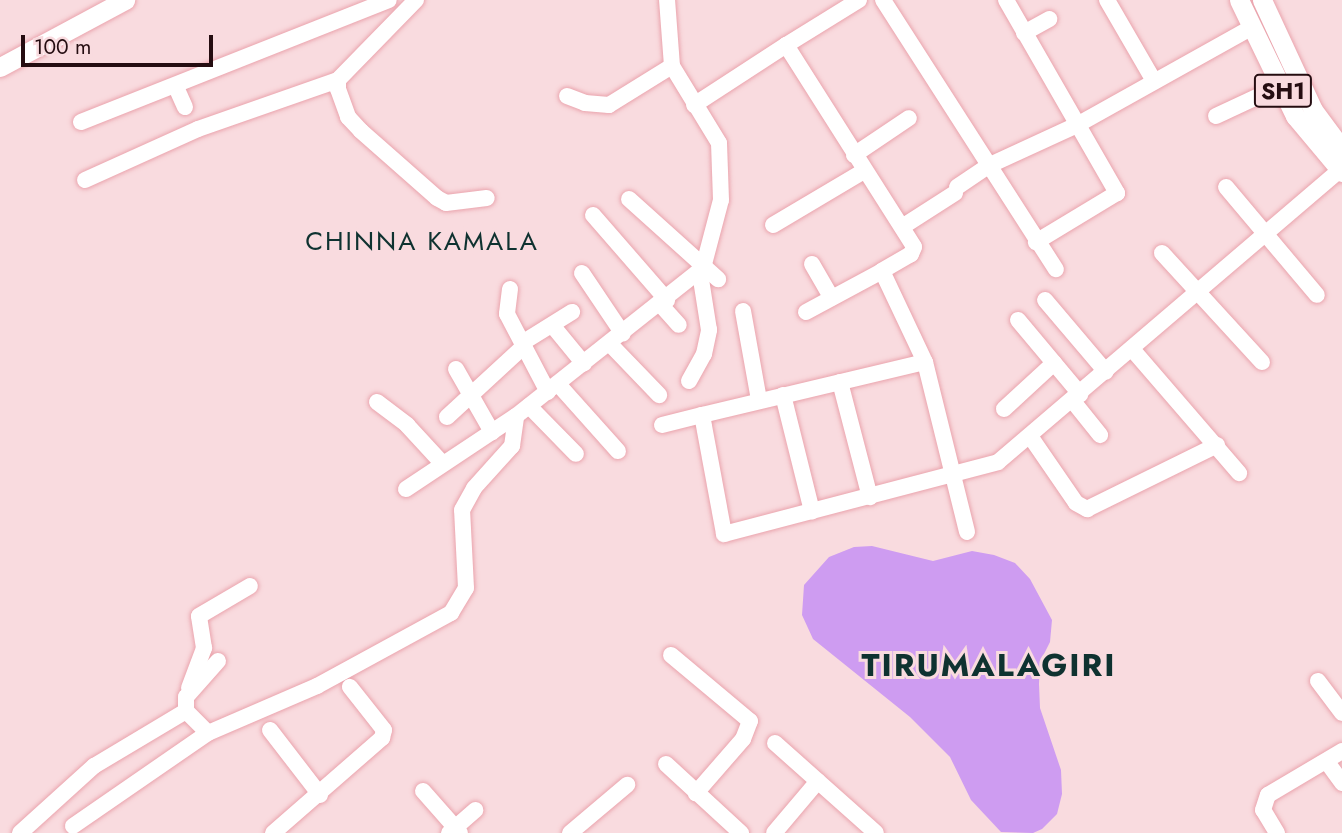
<!DOCTYPE html>
<html>
<head>
<meta charset="utf-8">
<style>
	body { margin:0 }
	#map { position:relative; width:1342px; height:833px; overflow:hidden; background:#f9dbdf; font-family:Jost,sans-serif }
	div>[style] { position:absolute }
	.water>* { inset:0; background:#ce9cf1 }
	.roads { filter:drop-shadow(0 0 2px #eaa4ad) drop-shadow(0 0 2px #eaa4ad) }
	.minor>* { height:16px; margin:-8px; padding:0 8px; transform-origin:8px; border-radius:8px; background:#fff }
	.major>* { height:19px; margin:-9.5px; padding:0 9.5px; transform-origin:9.5px; border-radius:9.5px; background:#fff }
	span { translate:-50% -50%; white-space:nowrap; text-align:center; line-height:1.15; -webkit-text-stroke:6px #f9dbdf; paint-order:stroke }
	.shield-label span { padding:2px 5px; background:#f9dbdf; border:2px solid; border-radius:5px; -webkit-text-stroke-width:0 }
	.shield-label { font-size:23px; color:#250d11; font-weight:700 }
	.neighbourhood-label { font-size:26px; color:#0f3230; letter-spacing:2px }
	.district-label { font-size:32px; color:#0f3230; font-weight:700; letter-spacing:2px }
	.scale { position:absolute; left:21px; top:35px; width:192px; height:32px; box-sizing:border-box; border:4px solid #250d11; border-top:0; padding-left:9px; font-size:21px; line-height:24px; white-space:nowrap; color:#250d11; -webkit-text-stroke:5px #f9dbdf; paint-order:stroke }
</style>
</head>
<body>
<div id="map">
	<div class="water">
		<i style="clip-path:polygon(872px 546px,933px 561px,972px 551px,994px 555px,1015px 563px,1030px 579px,1052px 620px,1050px 642px,1040px 662px,1039px 684px,1040px 708px,1061px 770px,1062px 794px,1057px 814px,1042px 829px,1033px 833px,1001px 832px,971px 800px,950px 757px,910px 717px,813px 639px,802px 615px,804px 585px,829px 557px,854px 547px)"></i>
	</div>
	<div class="roads">
		<div class="minor">
			<i style="left:416px;top:0;width:112px;rotate:134.3deg"></i>
			<i style="left:338px;top:80px;width:9px;rotate:90deg"></i>
			<i style="left:338px;top:89px;width:30px;rotate:70deg"></i>
			<i style="left:348px;top:117px;width:19px;rotate:47deg"></i>
			<i style="left:361px;top:131px;width:101px;rotate:41.4deg"></i>
			<i style="left:437px;top:198px;width:10px;rotate:29deg"></i>
			<i style="left:446px;top:203px;width:41px;rotate:-7deg"></i>
			<i style="left:859px;top:0;width:86px;rotate:148.3deg"></i>
			<i style="left:786px;top:45px;width:239px;rotate:57.6deg"></i>
			<i style="left:914px;top:247px;width:8px;rotate:113deg"></i>
			<i style="left:911px;top:254px;width:34px;rotate:150deg"></i>
			<i style="left:882px;top:271px;width:101px;rotate:64.7deg"></i>
			<i style="left:925px;top:362px;width:175px;rotate:76.1deg"></i>
			<i style="left:883px;top:0;width:320px;rotate:57.3deg"></i>
			<i style="left:1006px;top:0;width:223px;rotate:60.1deg"></i>
			<i style="left:1117px;top:193px;width:95px;rotate:148.8deg"></i>
			<i style="left:1107px;top:0;width:94px;rotate:59.9deg"></i>
			<i style="left:1024px;top:33px;width:29px;rotate:-29deg"></i>
			<i style="left:176px;top:87px;width:22px;rotate:66deg"></i>
			<i style="left:567px;top:96px;width:19px;rotate:21deg"></i>
			<i style="left:585px;top:103px;width:24px;rotate:5deg"></i>
			<i style="left:609px;top:105px;width:74px;rotate:-31.8deg"></i>
			<i style="left:694px;top:105px;width:110px;rotate:-33.1deg"></i>
			<i style="left:1216px;top:116px;width:71px;rotate:-25.1deg"></i>
			<i style="left:81px;top:122px;width:331px;rotate:-21.6deg"></i>
			<i style="left:854px;top:155px;width:66px;rotate:-33.9deg"></i>
			<i style="left:85px;top:180px;width:124px;rotate:-24.3deg"></i>
			<i style="left:198px;top:129px;width:148px;rotate:-19.3deg"></i>
			<i style="left:957px;top:187px;width:40px;rotate:-34deg"></i>
			<i style="left:990px;top:165px;width:96px;rotate:-24.7deg"></i>
			<i style="left:1077px;top:125px;width:201px;rotate:-29.2deg"></i>
			<i style="left:1226px;top:187px;width:141px;rotate:49.9deg"></i>
			<i style="left:629px;top:199px;width:120px;rotate:42deg"></i>
			<i style="left:593px;top:215px;width:113px;rotate:49deg"></i>
			<i style="left:773px;top:225px;width:106px;rotate:-30.7deg"></i>
			<i style="left:902px;top:227px;width:63px;rotate:-32.7deg"></i>
			<i style="left:1162px;top:253px;width:148px;rotate:47.5deg"></i>
			<i style="left:812px;top:264px;width:39px;rotate:60deg"></i>
			<i style="left:582px;top:273px;width:73px;rotate:56.1deg"></i>
			<i style="left:510px;top:289px;width:25px;rotate:97deg"></i>
			<i style="left:507px;top:314px;width:88px;rotate:62.3deg"></i>
			<i style="left:1045px;top:300px;width:94px;rotate:49.7deg"></i>
			<i style="left:660px;top:304px;width:28px;rotate:48deg"></i>
			<i style="left:743px;top:311px;width:90px;rotate:79.8deg"></i>
			<i style="left:806px;top:312px;width:86px;rotate:-28.3deg"></i>
			<i style="left:1018px;top:320px;width:97px;rotate:50deg"></i>
			<i style="left:552px;top:325px;width:50px;rotate:50.6deg"></i>
			<i style="left:522px;top:343px;width:59px;rotate:-31.8deg"></i>
			<i style="left:610px;top:344px;width:71px;rotate:46.1deg"></i>
			<i style="left:1132px;top:349px;width:164px;rotate:49.2deg"></i>
			<i style="left:456px;top:369px;width:73px;rotate:60.3deg"></i>
			<i style="left:689px;top:381px;width:31px;rotate:-61deg"></i>
			<i style="left:704px;top:354px;width:25px;rotate:-78deg"></i>
			<i style="left:709px;top:330px;width:58px;rotate:-99deg"></i>
			<i style="left:840px;top:382px;width:119px;rotate:75.4deg"></i>
			<i style="left:558px;top:384px;width:90px;rotate:48.2deg"></i>
			<i style="left:783px;top:395px;width:120px;rotate:76deg"></i>
			<i style="left:1072px;top:400px;width:45px;rotate:51.3deg"></i>
			<i style="left:377px;top:402px;width:38px;rotate:37deg"></i>
			<i style="left:407px;top:425px;width:53px;rotate:47.3deg"></i>
			<i style="left:529px;top:406px;width:67px;rotate:45.6deg"></i>
			<i style="left:1004px;top:409px;width:68px;rotate:-42.6deg"></i>
			<i style="left:702px;top:415px;width:229px;rotate:-13.4deg"></i>
			<i style="left:447px;top:417px;width:105px;rotate:-42.7deg"></i>
			<i style="left:662px;top:425px;width:41px;rotate:-14deg"></i>
			<i style="left:702px;top:415px;width:121px;rotate:79.5deg"></i>
			<i style="left:724px;top:534px;width:283px;rotate:-14.7deg"></i>
			<i style="left:998px;top:462px;width:450px;rotate:-40.5deg"></i>
			<i style="left:1030px;top:436px;width:81px;rotate:55.5deg"></i>
			<i style="left:1076px;top:503px;width:13px;rotate:29deg"></i>
			<i style="left:1087px;top:509px;width:145px;rotate:-26.2deg"></i>
			<i style="left:406px;top:489px;width:132px;rotate:-33.6deg"></i>
			<i style="left:516px;top:416px;width:238px;rotate:-38.4deg"></i>
			<i style="left:703px;top:268px;width:70px;rotate:-75.2deg"></i>
			<i style="left:721px;top:200px;width:57px;rotate:-92deg"></i>
			<i style="left:719px;top:143px;width:90px;rotate:-121.4deg"></i>
			<i style="left:672px;top:66px;width:66px;rotate:-94.3deg"></i>
			<i style="left:671px;top:655px;width:103px;rotate:39.9deg"></i>
			<i style="left:750px;top:721px;width:19px;rotate:111deg"></i>
			<i style="left:743px;top:739px;width:72px;rotate:131deg"></i>
			<i style="left:218px;top:661px;width:48px;rotate:131.6deg"></i>
			<i style="left:186px;top:697px;width:14px;rotate:90deg"></i>
			<i style="left:186px;top:711px;width:31px;rotate:45deg"></i>
			<i style="left:208px;top:733px;width:119px;rotate:-23.3deg"></i>
			<i style="left:317px;top:686px;width:153px;rotate:-28.6deg"></i>
			<i style="left:451px;top:613px;width:29px;rotate:-59deg"></i>
			<i style="left:466px;top:588px;width:78px;rotate:-92.9deg"></i>
			<i style="left:462px;top:510px;width:25px;rotate:-61deg"></i>
			<i style="left:474px;top:488px;width:57px;rotate:-47.9deg"></i>
			<i style="left:512px;top:446px;width:30px;rotate:-82deg"></i>
			<i style="left:1318px;top:681px;width:40px;rotate:53deg"></i>
			<i style="left:189px;top:688px;width:43px;rotate:-69.4deg"></i>
			<i style="left:204px;top:648px;width:32px;rotate:-99deg"></i>
			<i style="left:199px;top:616px;width:59px;rotate:-30.5deg"></i>
			<i style="left:270px;top:730px;width:82px;rotate:52.4deg"></i>
			<i style="left:775px;top:743px;width:135px;rotate:41.7deg"></i>
			<i style="left:1327px;top:762px;width:26px;rotate:54deg"></i>
			<i style="left:666px;top:764px;width:102px;rotate:42.6deg"></i>
			<i style="left:423px;top:791px;width:56px;rotate:48.6deg"></i>
			<i style="left:73px;top:826px;width:164px;rotate:-34.6deg"></i>
			<i style="left:20px;top:833px;width:100px;rotate:-42.2deg"></i>
			<i style="left:94px;top:766px;width:107px;rotate:-30.9deg"></i>
			<i style="left:273px;top:833px;width:145px;rotate:-41.1deg"></i>
			<i style="left:382px;top:738px;width:8px;rotate:-76deg"></i>
			<i style="left:384px;top:730px;width:55px;rotate:-128.3deg"></i>
			<i style="left:449px;top:833px;width:35px;rotate:-41deg"></i>
			<i style="left:570px;top:833px;width:75px;rotate:-40.1deg"></i>
			<i style="left:774px;top:833px;width:68px;rotate:-49.8deg"></i>
			<i style="left:1277px;top:833px;width:27px;rotate:-121deg"></i>
			<i style="left:1263px;top:810px;width:16px;rotate:-72deg"></i>
			<i style="left:1268px;top:795px;width:86px;rotate:-30.7deg"></i>
		</div>
		<div class="major">
			<i style="left:1239px;top:0;width:129px;rotate:64.2deg"></i>
			<i style="left:1295px;top:116px;width:73px;rotate:50deg"></i>
			<i style="left:1262px;top:0;width:121px;rotate:65.1deg"></i>
			<i style="left:1313px;top:110px;width:49px;rotate:53.4deg"></i>
			<i style="left:0;top:67px;width:142px;rotate:-28.2deg"></i>
		</div>
	</div>
	<div class="shield-label">
		<span style="left:1283px;top:91px">SH1</span>
	</div>
	<div class="neighbourhood-label">
		<span style="left:422px;top:242px">CHINNA KAMALA</span>
	</div>
	<div class="district-label">
		<span style="left:989px;top:665px">TIRUMALAGIRI</span>
	</div>
	<div class="scale">100 m</div>
</div>
</body>
</html>
